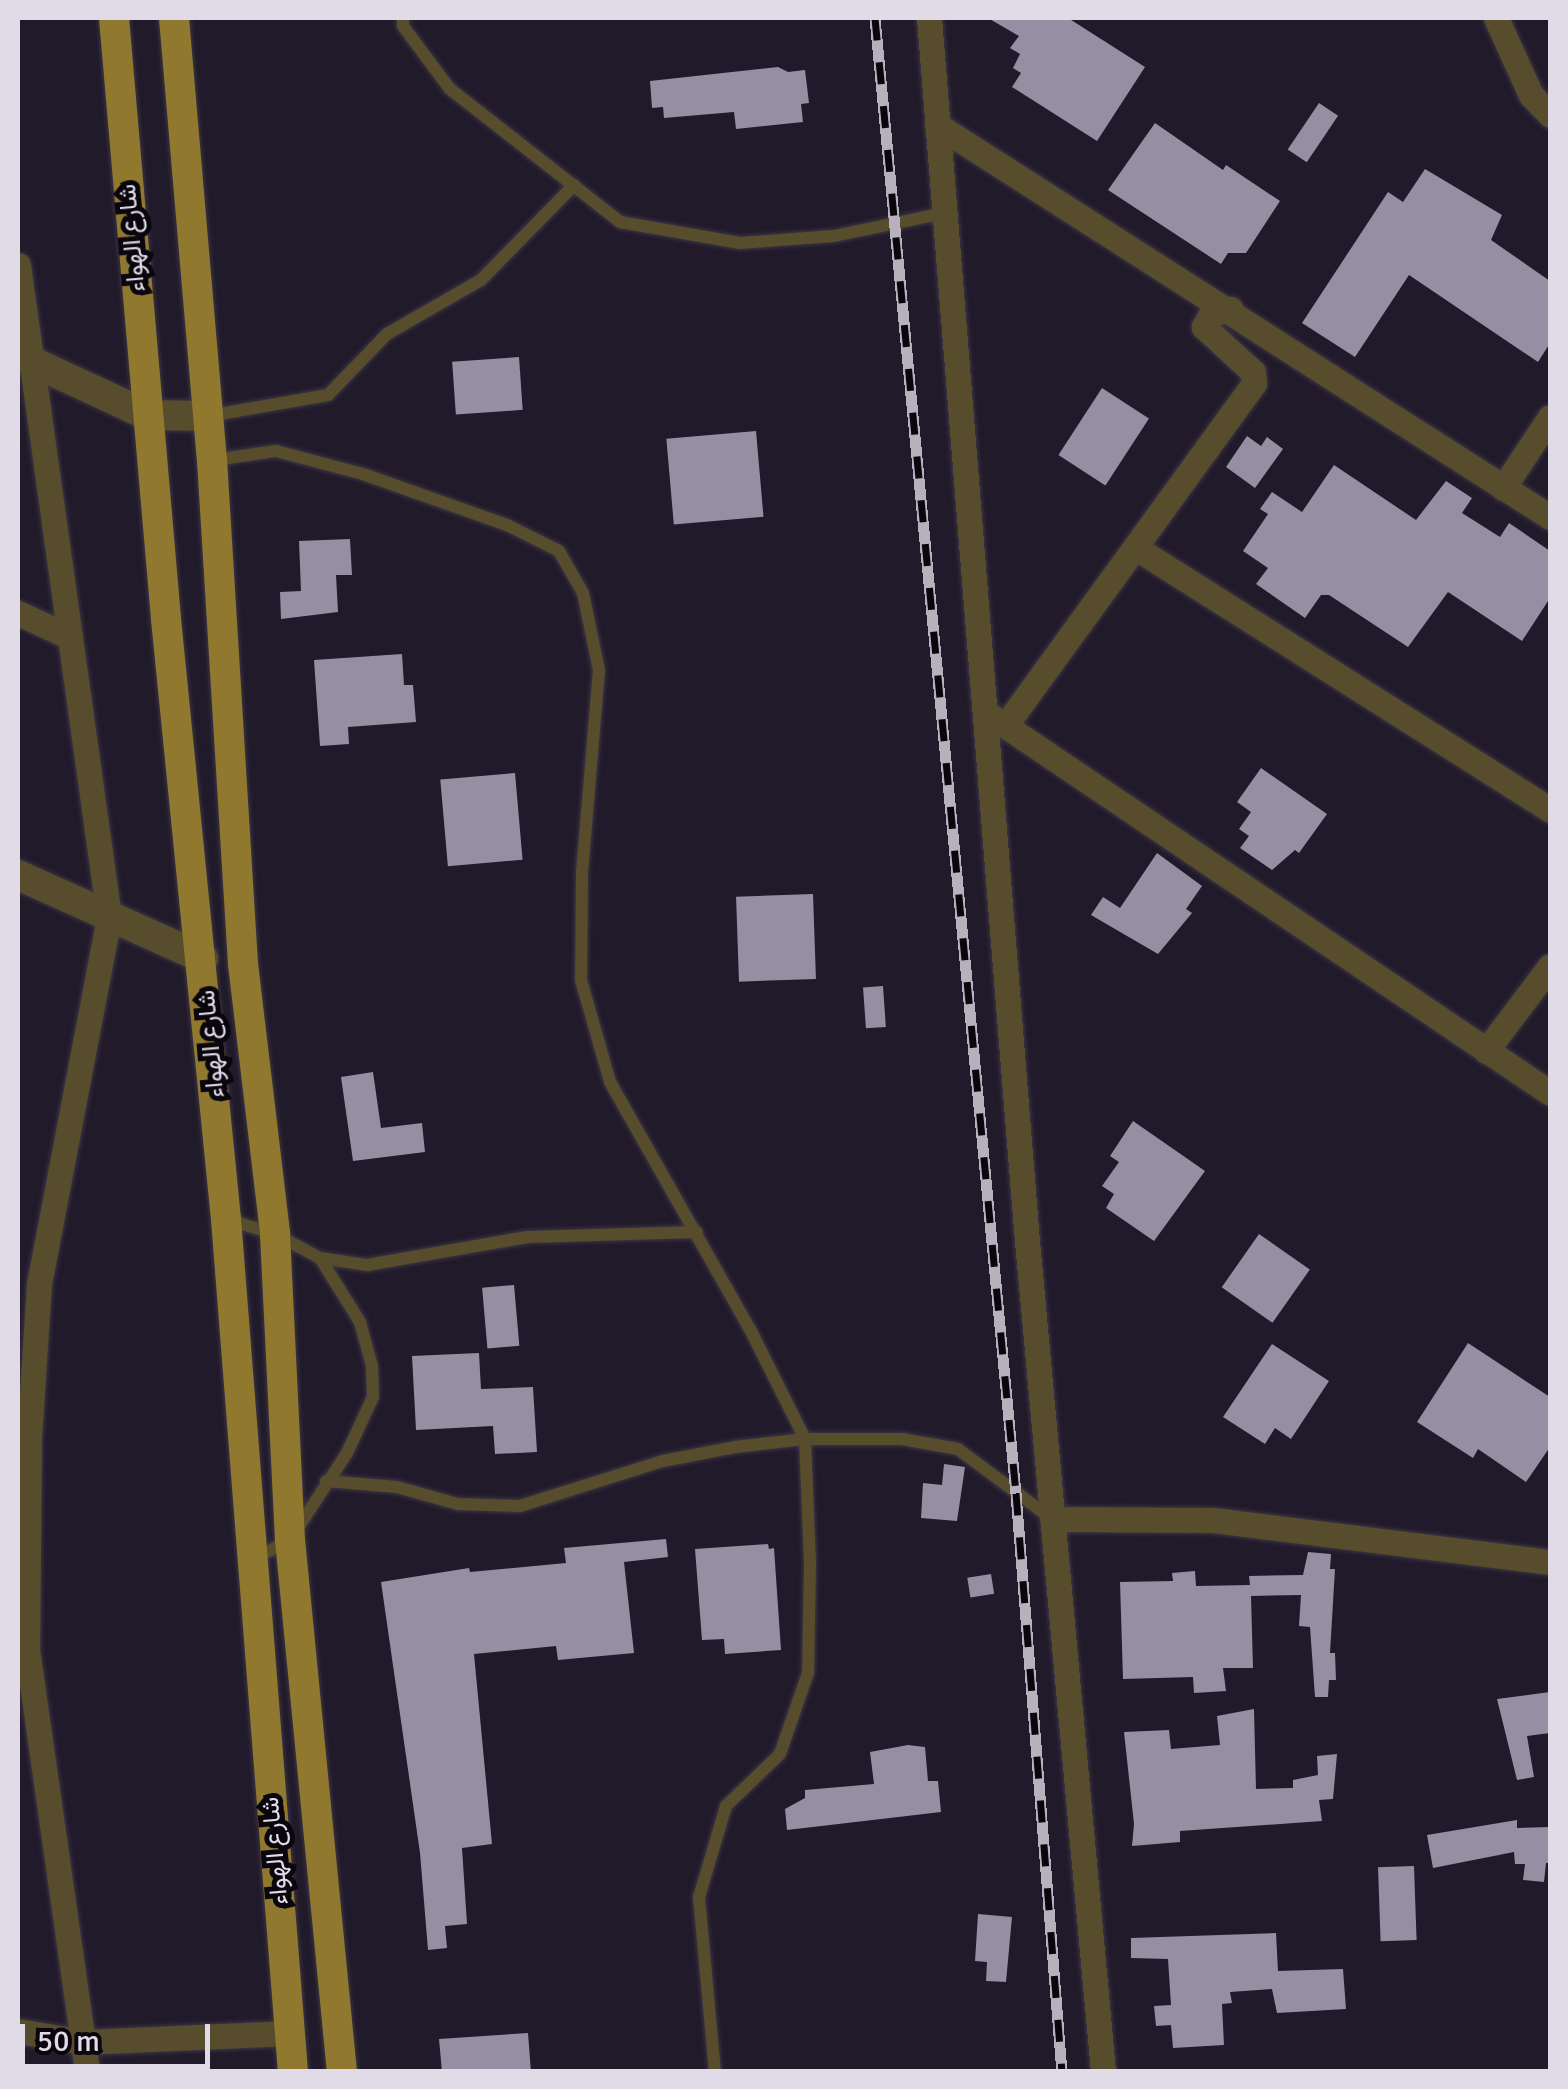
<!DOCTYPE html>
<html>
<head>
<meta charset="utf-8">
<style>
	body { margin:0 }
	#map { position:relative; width:1568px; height:2089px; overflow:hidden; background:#201a2a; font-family:Signika,Vazirmatn,sans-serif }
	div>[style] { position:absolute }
	.building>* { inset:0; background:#968fa4; transform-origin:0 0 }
	.roads { filter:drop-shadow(0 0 2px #3b3544) drop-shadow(0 0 2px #3b3544) }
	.service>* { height:12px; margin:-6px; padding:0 6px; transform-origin:6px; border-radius:6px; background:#574c2b }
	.minor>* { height:25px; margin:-12.5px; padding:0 12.5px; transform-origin:12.5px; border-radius:12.5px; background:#574c2b }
	.tertiary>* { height:30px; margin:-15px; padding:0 15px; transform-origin:15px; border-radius:15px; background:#574c2b }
	.primary>* { height:30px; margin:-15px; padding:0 15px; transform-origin:15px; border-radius:15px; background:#90792f }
	.rail>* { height:11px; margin-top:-5.5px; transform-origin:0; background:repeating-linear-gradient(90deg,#09060d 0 22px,#b7b1be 0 44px); box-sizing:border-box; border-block:2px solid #b7b1be }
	span { translate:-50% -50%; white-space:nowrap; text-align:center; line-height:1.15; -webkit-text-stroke:10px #09060d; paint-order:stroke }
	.street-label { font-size:25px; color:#e0dbe7 }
	.frame { position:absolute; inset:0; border:20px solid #e0dbe7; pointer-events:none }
	.scale { position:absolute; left:20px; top:2024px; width:190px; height:45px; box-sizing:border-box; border:5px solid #e0dbe7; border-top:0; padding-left:12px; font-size:30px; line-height:35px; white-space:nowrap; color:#e0dbe7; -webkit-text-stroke:8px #09060d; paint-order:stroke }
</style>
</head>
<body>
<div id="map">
	<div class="building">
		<i style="clip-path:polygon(988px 18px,1068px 18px,1145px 67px,1097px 141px,1012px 87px,1021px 73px,1013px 68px,1020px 54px,1010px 48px,1019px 36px)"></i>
		<i style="clip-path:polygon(778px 67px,788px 72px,805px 70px,809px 103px,801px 104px,803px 122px,736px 129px,734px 112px,664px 118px,663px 107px,652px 108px,650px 81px)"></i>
		<i style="left:1319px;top:103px;width:23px;height:56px;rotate:34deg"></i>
		<i style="clip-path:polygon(1155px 123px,1223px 170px,1226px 165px,1280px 201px,1246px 253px,1228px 253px,1221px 264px,1108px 190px)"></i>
		<i style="clip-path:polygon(1425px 169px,1502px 215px,1491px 240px,1550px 281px,1550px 343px,1538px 362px,1409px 275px,1355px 357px,1302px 323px,1388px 192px,1403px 202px)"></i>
		<i style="left:519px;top:357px;width:53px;height:67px;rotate:86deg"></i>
		<i style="left:1102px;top:388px;width:56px;height:80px;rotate:33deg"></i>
		<i style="left:756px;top:431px;width:86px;height:90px;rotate:85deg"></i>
		<i style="clip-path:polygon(1247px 436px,1261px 446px,1267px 437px,1283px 449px,1255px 488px,1226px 467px)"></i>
		<i style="clip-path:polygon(1334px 465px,1416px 520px,1446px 481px,1472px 498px,1462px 513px,1500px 537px,1509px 523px,1550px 551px,1550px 598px,1522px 641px,1448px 592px,1408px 647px,1329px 595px,1321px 595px,1305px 618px,1256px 584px,1268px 568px,1243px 551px,1268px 514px,1260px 509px,1272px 492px,1302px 512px)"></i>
		<i style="clip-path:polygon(350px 539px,352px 575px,336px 575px,338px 612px,281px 619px,280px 592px,301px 591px,299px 541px)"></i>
		<i style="clip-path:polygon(402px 654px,404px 685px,413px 685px,416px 722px,348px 727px,349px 744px,320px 746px,314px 660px)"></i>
		<i style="clip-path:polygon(1261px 768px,1327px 814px,1299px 853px,1295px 850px,1272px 870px,1240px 848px,1249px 836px,1239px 829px,1251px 812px,1237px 802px)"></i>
		<i style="left:515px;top:773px;width:87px;height:75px;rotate:85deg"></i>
		<i style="clip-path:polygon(1157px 853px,1202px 886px,1186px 909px,1192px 913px,1158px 954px,1091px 915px,1103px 897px,1120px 908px)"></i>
		<i style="left:813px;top:894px;width:85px;height:77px;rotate:88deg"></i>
		<i style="left:883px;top:986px;width:41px;height:20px;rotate:86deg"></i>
		<i style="clip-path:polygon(373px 1072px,381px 1128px,422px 1123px,425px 1152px,353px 1161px,341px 1077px)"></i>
		<i style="clip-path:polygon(1133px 1121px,1205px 1171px,1154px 1241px,1106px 1208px,1114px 1194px,1102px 1186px,1119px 1162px,1110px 1156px)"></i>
		<i style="left:1259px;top:1234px;width:62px;height:65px;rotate:35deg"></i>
		<i style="left:514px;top:1285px;width:61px;height:32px;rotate:85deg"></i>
		<i style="clip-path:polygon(1468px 1343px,1550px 1397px,1550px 1447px,1526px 1482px,1478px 1449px,1473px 1458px,1417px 1422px)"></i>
		<i style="clip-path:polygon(1272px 1344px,1329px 1381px,1291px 1439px,1275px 1428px,1265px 1444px,1223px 1417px)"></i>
		<i style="clip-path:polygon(479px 1353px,481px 1389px,533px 1387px,537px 1452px,495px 1454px,493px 1426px,416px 1430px,412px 1356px)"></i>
		<i style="clip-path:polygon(944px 1464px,965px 1467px,957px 1521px,921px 1518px,923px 1483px,942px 1485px)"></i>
		<i style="clip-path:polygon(666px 1539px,668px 1557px,624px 1562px,634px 1653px,558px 1660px,556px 1646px,474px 1654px,492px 1844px,462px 1848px,467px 1924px,445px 1926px,447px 1948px,428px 1950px,420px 1853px,381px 1582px,469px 1568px,470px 1572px,566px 1563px,564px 1548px)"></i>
		<i style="clip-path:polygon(768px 1544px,769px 1549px,774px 1548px,781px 1650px,725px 1654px,724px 1639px,702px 1640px,695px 1549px)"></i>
		<i style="clip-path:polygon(1308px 1552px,1331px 1554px,1330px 1569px,1335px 1569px,1330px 1653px,1335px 1653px,1336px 1680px,1329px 1680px,1328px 1697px,1315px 1697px,1310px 1627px,1299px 1626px,1301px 1595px,1251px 1596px,1253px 1668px,1223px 1668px,1226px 1691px,1194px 1693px,1193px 1677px,1123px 1679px,1120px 1582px,1173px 1581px,1172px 1573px,1195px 1571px,1196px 1586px,1250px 1585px,1249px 1576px,1303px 1575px)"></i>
		<i style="left:991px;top:1574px;width:20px;height:24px;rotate:81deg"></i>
		<i style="clip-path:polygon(1550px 1692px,1550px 1733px,1527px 1736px,1534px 1777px,1517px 1780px,1497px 1699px)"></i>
		<i style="clip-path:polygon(1254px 1709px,1256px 1789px,1293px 1788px,1293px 1780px,1318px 1775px,1317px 1756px,1337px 1754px,1333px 1799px,1319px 1800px,1322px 1821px,1180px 1831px,1180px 1842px,1132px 1846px,1134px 1824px,1124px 1732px,1169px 1730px,1171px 1749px,1220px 1745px,1217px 1716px)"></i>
		<i style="clip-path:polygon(908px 1745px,925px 1747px,928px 1781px,938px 1781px,941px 1812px,787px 1830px,785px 1809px,805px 1798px,805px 1790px,874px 1784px,870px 1752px)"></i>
		<i style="clip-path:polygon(1517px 1820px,1517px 1828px,1550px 1827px,1550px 1863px,1546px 1863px,1544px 1882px,1523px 1880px,1525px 1864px,1515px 1864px,1514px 1852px,1433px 1868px,1427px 1835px)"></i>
		<i style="left:1414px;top:1866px;width:74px;height:36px;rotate:88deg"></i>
		<i style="clip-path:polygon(978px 1914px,1012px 1917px,1006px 1982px,986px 1981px,987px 1962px,975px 1961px)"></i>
		<i style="clip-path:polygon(1276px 1933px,1278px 1971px,1343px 1969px,1346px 2009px,1277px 2013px,1272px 1989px,1230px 1992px,1232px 2003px,1222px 2004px,1224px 2045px,1173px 2048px,1171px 2025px,1156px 2026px,1154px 2006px,1171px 2005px,1168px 1959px,1131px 1958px,1131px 1938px)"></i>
		<i style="clip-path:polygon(528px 2033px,531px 2072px,442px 2072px,439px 2039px)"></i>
	</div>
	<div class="roads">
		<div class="service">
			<i style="left:403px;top:18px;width:8px;rotate:90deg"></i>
			<i style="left:403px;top:26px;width:79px;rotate:53.3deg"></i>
			<i style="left:450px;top:89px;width:216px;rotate:38deg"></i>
			<i style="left:620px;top:222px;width:122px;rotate:9.9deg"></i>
			<i style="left:740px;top:243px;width:94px;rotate:-4.3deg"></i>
			<i style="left:834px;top:236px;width:112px;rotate:-11.8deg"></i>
			<i style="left:208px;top:416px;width:122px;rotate:-9.9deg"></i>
			<i style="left:328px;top:395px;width:85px;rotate:-46deg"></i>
			<i style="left:387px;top:334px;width:108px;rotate:-29.9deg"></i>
			<i style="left:481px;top:280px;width:133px;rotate:-45.6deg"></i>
			<i style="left:214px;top:460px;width:63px;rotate:-8.3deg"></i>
			<i style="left:276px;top:451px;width:90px;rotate:14.8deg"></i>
			<i style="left:363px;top:474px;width:153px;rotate:19.5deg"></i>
			<i style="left:507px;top:525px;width:58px;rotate:26.6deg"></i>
			<i style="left:559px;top:551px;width:48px;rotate:60.3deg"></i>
			<i style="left:583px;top:593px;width:79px;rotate:78.3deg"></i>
			<i style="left:599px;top:670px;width:203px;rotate:94.8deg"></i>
			<i style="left:582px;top:872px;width:108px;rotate:90.5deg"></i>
			<i style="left:581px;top:980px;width:106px;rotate:74.1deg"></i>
			<i style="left:610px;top:1082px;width:284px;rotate:60.5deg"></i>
			<i style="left:750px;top:1329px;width:123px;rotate:63.4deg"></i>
			<i style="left:805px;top:1439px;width:124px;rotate:87.7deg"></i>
			<i style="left:810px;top:1563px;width:110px;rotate:91deg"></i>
			<i style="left:808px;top:1673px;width:86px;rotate:109.1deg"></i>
			<i style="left:780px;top:1754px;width:75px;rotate:136.1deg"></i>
			<i style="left:726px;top:1806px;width:95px;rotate:106.5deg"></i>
			<i style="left:699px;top:1897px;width:176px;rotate:84.8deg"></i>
			<i style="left:229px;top:1220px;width:48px;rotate:16.9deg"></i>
			<i style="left:275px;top:1234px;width:51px;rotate:28.1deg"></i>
			<i style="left:320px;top:1258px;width:48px;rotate:8.5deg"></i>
			<i style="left:367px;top:1265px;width:163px;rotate:-9.9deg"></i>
			<i style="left:528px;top:1237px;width:169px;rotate:-1.7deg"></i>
			<i style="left:326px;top:1481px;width:71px;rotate:4.8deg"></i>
			<i style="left:397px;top:1487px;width:63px;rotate:15.6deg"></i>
			<i style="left:458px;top:1504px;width:62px;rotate:1.8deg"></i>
			<i style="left:520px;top:1506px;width:150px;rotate:-17.5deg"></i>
			<i style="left:663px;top:1461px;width:73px;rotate:-11deg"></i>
			<i style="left:735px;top:1447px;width:70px;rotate:-6.5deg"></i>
			<i style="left:805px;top:1439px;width:97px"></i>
			<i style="left:902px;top:1439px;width:57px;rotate:10.1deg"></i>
			<i style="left:958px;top:1449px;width:117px;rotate:36.7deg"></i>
			<i style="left:255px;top:1558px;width:39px;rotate:-27deg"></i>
			<i style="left:290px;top:1540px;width:104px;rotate:-56.8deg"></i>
			<i style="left:347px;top:1453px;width:62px;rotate:-65.1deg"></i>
			<i style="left:373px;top:1397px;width:31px;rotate:-92deg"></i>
			<i style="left:372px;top:1366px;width:46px;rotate:-105.3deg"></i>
			<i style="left:360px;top:1322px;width:75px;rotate:-122deg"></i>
		</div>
		<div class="minor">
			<i style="left:929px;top:18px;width:1227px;rotate:85.42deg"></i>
			<i style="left:1027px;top:1241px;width:834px;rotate:84.77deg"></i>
			<i style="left:1496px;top:18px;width:85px;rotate:65.6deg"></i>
			<i style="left:1531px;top:95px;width:28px;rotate:46deg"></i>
			<i style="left:937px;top:125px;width:728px;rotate:32.6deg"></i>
			<i style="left:18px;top:265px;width:658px;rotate:82.05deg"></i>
			<i style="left:109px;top:917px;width:374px;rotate:100.8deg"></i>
			<i style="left:39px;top:1284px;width:156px;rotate:93.7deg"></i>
			<i style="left:29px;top:1440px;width:209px;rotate:90.5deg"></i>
			<i style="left:27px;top:1649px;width:427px;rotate:81.9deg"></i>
			<i style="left:1503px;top:488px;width:85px;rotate:-56.5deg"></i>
			<i style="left:1136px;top:548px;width:490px;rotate:32.3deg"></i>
			<i style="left:18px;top:613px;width:57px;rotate:24.8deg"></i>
			<i style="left:985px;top:712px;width:681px;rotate:33.99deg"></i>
			<i style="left:1005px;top:726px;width:424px;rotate:-54deg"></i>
			<i style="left:1254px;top:383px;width:11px;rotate:-95deg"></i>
			<i style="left:1253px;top:372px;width:67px;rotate:-137.4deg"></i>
			<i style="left:1204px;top:327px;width:15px;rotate:-62deg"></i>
			<i style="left:1211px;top:314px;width:20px;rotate:-15deg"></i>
			<i style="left:1486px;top:1051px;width:106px;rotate:-53deg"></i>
			<i style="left:1052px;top:1519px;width:161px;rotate:0.4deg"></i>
			<i style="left:1213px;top:1520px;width:340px;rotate:7.1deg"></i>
			<i style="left:18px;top:2031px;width:67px;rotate:9.5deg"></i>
			<i style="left:84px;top:2042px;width:206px;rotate:-2.5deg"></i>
		</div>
		<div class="tertiary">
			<i style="left:18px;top:355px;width:142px;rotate:24.9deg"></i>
			<i style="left:147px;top:415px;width:60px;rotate:1deg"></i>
			<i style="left:18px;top:875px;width:203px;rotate:24.2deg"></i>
		</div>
		<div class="primary">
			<i style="left:114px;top:18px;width:603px;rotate:85.05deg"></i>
			<i style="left:166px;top:619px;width:603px;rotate:84.29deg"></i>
			<i style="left:226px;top:1219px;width:856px;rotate:85.51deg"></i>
			<i style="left:174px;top:18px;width:444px;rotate:85.1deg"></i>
			<i style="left:212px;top:460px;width:505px;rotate:86.48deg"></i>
			<i style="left:243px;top:964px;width:272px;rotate:83.2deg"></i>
			<i style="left:275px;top:1234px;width:306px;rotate:87.2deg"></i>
			<i style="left:290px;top:1540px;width:535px;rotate:84.42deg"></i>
		</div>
	</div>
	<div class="rail">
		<i style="left:875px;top:18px;width:1482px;rotate:84.54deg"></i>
		<i style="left:1016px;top:1493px;width:581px;rotate:85.46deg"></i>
	</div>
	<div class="street-label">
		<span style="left:132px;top:238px;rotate:-95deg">شارع الهواء</span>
		<span style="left:211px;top:1044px;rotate:-95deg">شارع الهواء</span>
		<span style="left:275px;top:1851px;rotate:-95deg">شارع الهواء</span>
	</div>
	<div class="frame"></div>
	<div class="scale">50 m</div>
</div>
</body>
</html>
